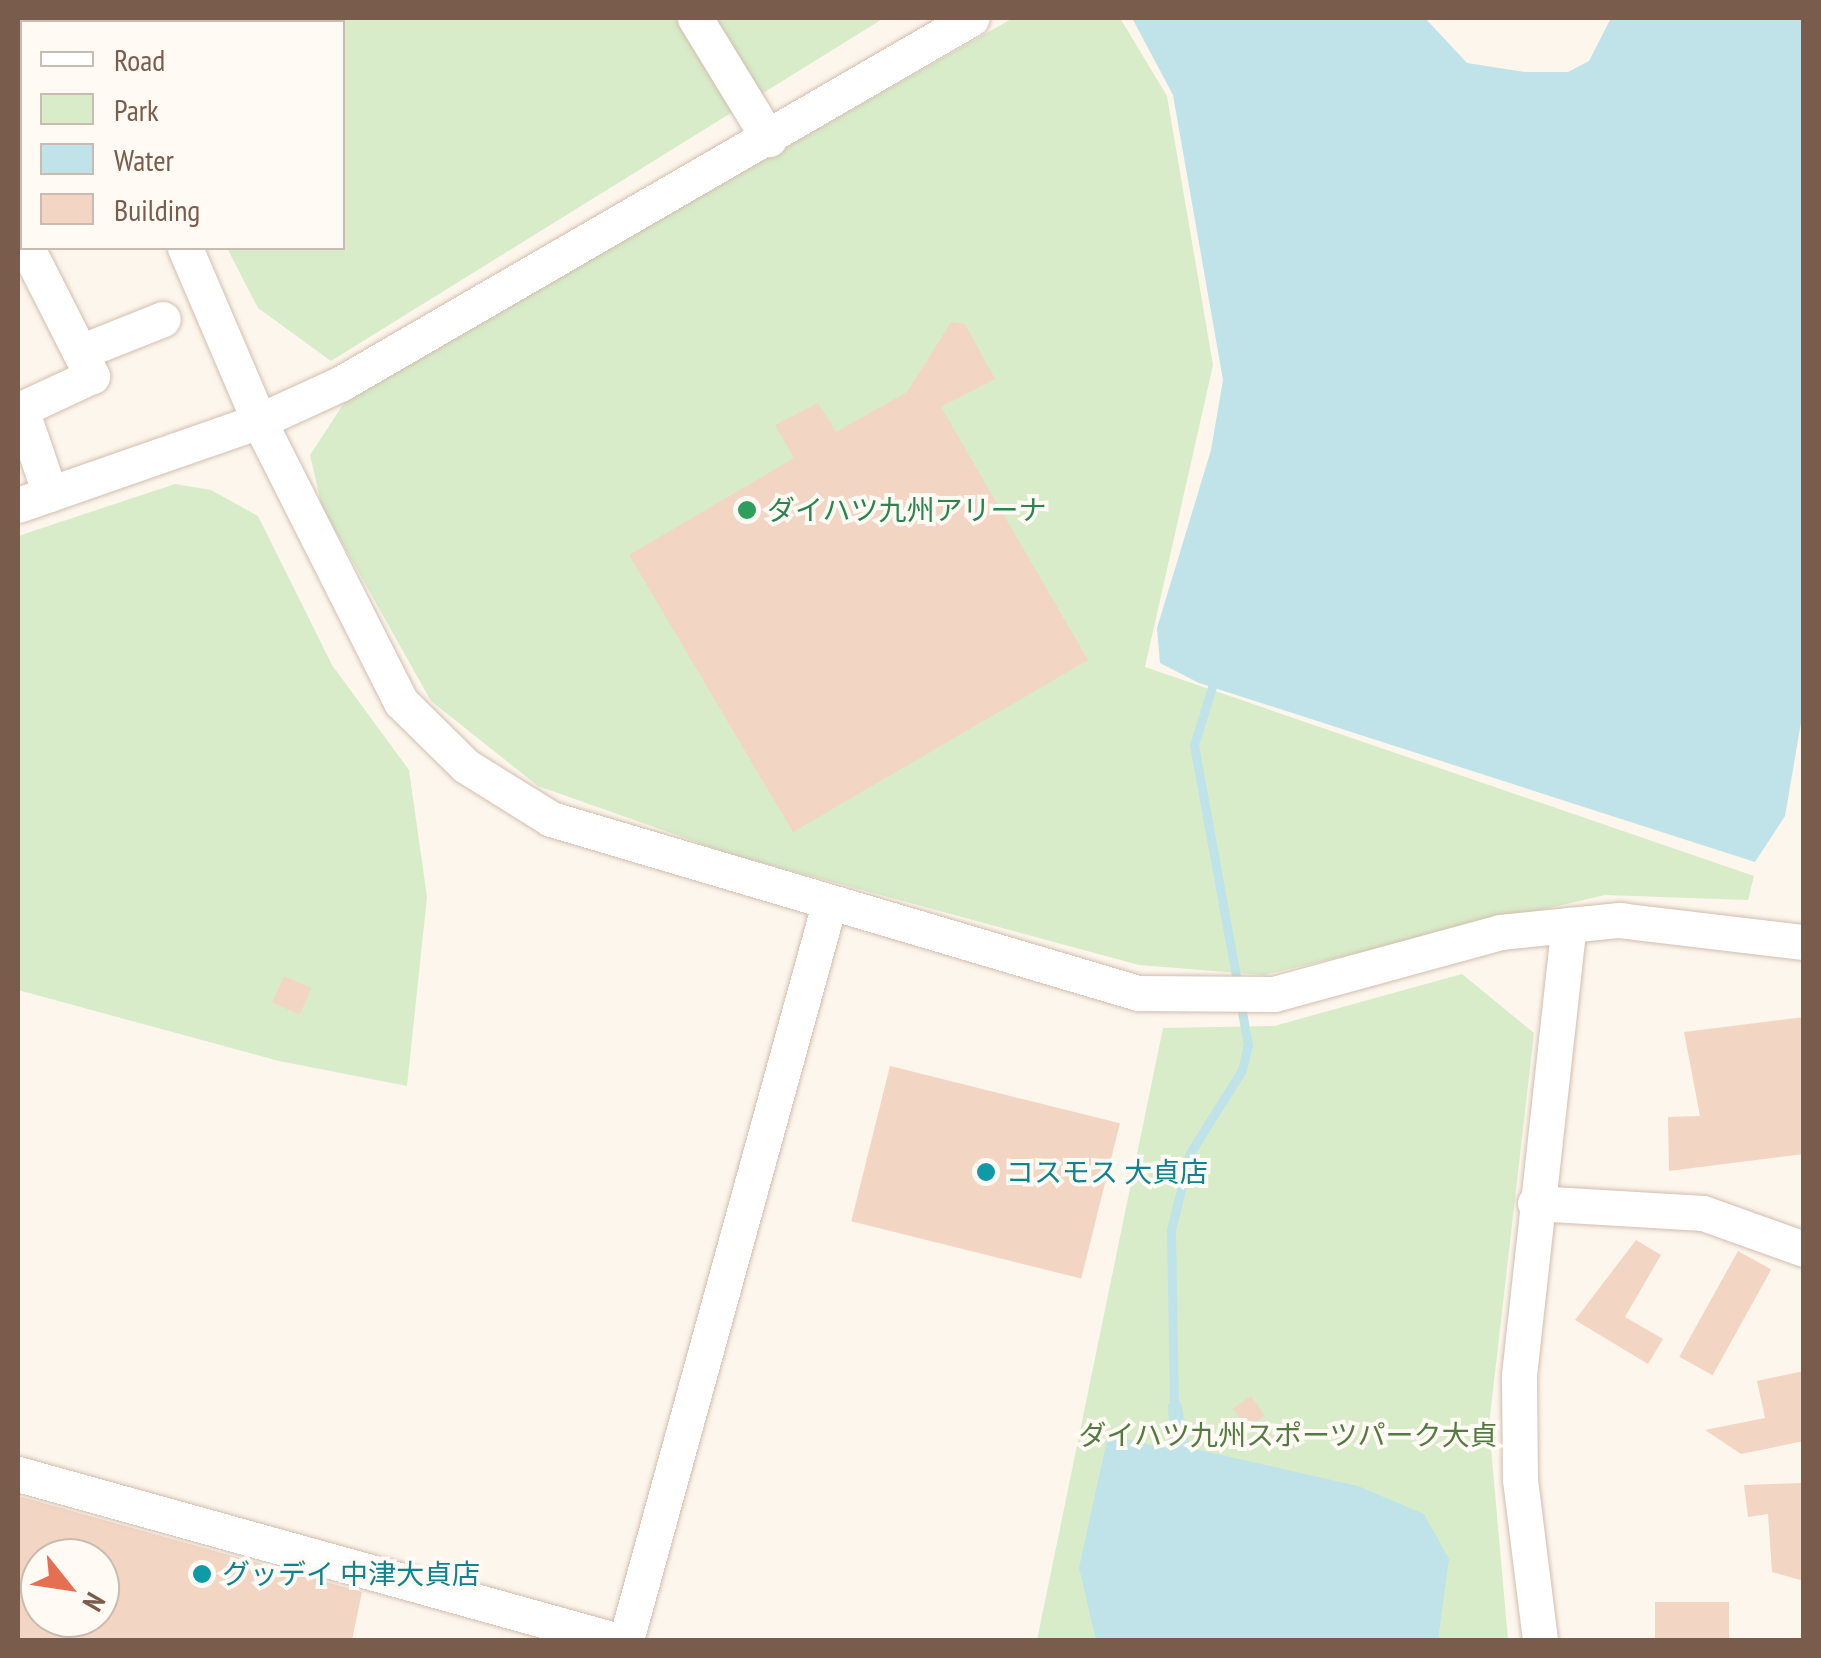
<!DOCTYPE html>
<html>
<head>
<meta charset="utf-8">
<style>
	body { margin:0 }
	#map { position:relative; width:1821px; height:1658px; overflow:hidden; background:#fdf6ec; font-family:"PT Sans Narrow","Noto Sans JP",sans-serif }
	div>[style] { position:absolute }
	.green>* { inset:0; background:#d8ecc9 }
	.water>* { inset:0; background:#bfe3e8 }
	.stream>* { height:9px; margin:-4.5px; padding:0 4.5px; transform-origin:4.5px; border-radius:4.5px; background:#bfe3e8 }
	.building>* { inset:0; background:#f3d5c3; transform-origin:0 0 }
	.roads { filter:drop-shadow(0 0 2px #d1beb0) drop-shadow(0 0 2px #d1beb0) }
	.minor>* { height:35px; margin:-17.5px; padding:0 17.5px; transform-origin:17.5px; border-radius:17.5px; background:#fff }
	.dots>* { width:28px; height:28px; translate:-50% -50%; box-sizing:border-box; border:5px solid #fffaf3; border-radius:50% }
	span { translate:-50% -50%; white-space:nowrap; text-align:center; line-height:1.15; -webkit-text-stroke:8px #fffaf3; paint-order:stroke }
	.leisure-label { font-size:28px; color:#27864d }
	.left { translate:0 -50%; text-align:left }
	.culture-label { font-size:28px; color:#0d838f }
	.park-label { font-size:28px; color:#537a41 }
	.frame { position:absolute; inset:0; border:20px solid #7a5c4d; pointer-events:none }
	.legend { position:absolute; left:20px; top:20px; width:325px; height:230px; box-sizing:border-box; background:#fffaf3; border:2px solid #cabbb1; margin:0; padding:12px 18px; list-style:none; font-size:30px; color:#7a5c4d }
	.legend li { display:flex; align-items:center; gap:20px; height:50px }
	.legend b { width:50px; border:2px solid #cabbb1 }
	.north { position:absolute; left:20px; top:1538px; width:100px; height:100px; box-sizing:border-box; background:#fffaf3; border:2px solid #cabbb1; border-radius:50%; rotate:120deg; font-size:28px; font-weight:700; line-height:40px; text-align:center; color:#7a5c4d }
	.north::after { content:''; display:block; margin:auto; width:35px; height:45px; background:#e76f51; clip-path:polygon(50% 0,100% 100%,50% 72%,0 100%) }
</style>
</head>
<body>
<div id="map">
	<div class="green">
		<i style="clip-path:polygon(111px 18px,884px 18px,331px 361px,258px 308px,227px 248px,342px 248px,342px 22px)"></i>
		<i style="clip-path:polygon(1013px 18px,1120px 18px,1167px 96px,1213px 365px,1145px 667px,1754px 876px,1748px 900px,1605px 895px,1264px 975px,1139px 965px,733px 855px,538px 786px,431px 701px,322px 507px,310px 455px,348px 397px)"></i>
		<i style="clip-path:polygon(175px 484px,211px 490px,258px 516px,332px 665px,409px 770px,427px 897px,407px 1086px,279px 1061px,18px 990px,18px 536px)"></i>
		<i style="clip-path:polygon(1462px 974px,1534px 1033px,1489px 1425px,1508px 1640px,1037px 1640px,1163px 1028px,1274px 1026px)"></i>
	</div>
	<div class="water">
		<i style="clip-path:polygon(1132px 18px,1425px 18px,1467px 63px,1525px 72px,1568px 72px,1589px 61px,1611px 18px,1803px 18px,1803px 711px,1785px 816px,1755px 862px,1199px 683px,1160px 663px,1157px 628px,1211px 450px,1223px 380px,1173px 95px)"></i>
		<i style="clip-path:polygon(1181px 1403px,1190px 1448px,1358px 1486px,1424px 1514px,1449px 1559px,1438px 1640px,1096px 1640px,1079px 1568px,1108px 1435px,1170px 1449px,1168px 1404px)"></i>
	</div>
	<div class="stream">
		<i style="left:1212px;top:687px;width:61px;rotate:107.2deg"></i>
		<i style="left:1194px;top:745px;width:245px;rotate:79.7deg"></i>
		<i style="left:1174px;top:1404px;width:174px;rotate:-91deg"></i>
		<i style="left:1171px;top:1230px;width:79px;rotate:-76.1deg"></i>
		<i style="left:1190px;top:1153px;width:98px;rotate:-57.9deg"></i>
		<i style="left:1242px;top:1070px;width:26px;rotate:-77deg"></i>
		<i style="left:1248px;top:1045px;width:45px;rotate:-100.3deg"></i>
	</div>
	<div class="building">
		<i style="clip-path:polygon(951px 322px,965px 324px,995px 379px,941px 407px,1088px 660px,793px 832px,629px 555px,794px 458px,775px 425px,818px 403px,836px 432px,907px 392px)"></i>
		<i style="left:284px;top:976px;width:30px;height:29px;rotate:24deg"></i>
		<i style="clip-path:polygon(1804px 1017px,1804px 1154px,1669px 1171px,1668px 1117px,1700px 1116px,1684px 1032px)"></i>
		<i style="left:890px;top:1066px;width:237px;height:160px;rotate:14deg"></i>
		<i style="clip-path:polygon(1636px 1240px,1661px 1255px,1625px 1317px,1663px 1339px,1648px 1364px,1575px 1320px)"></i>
		<i style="left:1738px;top:1251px;width:38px;height:121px;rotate:29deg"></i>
		<i style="clip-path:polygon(1804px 1371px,1804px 1441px,1741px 1454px,1705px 1430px,1765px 1418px,1757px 1381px)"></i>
		<i style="left:1251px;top:1396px;width:24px;height:22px;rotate:55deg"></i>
		<i style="clip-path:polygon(1804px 1483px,1804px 1581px,1772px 1572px,1768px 1514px,1748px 1517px,1744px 1485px)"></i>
		<i style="clip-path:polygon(evenodd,18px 1496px,362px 1592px,352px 1640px,18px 1640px,18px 1496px,40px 1558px,100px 1558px,100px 1618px,40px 1618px,40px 1558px)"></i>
		<i style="left:1655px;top:1602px;width:74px;height:38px"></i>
	</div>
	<div class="roads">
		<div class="minor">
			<i style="left:74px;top:18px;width:5px;rotate:53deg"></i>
			<i style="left:695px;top:18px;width:142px;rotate:58.6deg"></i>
			<i style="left:27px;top:248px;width:144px;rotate:63.1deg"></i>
			<i style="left:92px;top:376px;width:78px;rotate:155.1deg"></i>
			<i style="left:21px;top:409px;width:90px;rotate:71.2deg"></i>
			<i style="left:185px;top:248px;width:188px;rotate:66.8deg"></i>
			<i style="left:259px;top:421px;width:315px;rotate:63.2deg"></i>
			<i style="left:401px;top:702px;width:91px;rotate:44.6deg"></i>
			<i style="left:466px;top:766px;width:100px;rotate:31.9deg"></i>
			<i style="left:551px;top:819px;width:612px;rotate:16.51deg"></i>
			<i style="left:1138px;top:993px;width:136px;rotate:0.4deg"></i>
			<i style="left:1274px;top:994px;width:234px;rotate:-15.3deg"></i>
			<i style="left:1500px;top:932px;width:120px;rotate:-5.8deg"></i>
			<i style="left:1619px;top:920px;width:186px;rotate:6.8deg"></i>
			<i style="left:80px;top:352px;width:89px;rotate:-21.7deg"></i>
			<i style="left:18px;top:505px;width:255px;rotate:-19.2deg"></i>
			<i style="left:259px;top:421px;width:89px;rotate:-24.6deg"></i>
			<i style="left:340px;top:384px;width:730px;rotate:-30.08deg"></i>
			<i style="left:1535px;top:1203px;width:168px;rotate:3.4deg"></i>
			<i style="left:1703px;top:1213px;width:107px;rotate:19.6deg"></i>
			<i style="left:18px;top:1474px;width:620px;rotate:15.54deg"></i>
			<i style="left:626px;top:1640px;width:763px;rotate:-74.58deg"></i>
			<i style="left:1540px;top:1640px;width:162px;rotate:-97.1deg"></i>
			<i style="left:1520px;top:1479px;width:104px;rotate:-90.6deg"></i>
			<i style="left:1519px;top:1375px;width:453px;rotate:-83.7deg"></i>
		</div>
	</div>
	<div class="dots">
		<i style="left:747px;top:510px;background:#2e9e5b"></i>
		<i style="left:986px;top:1172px;background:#0f9aa8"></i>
		<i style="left:202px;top:1574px;background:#0f9aa8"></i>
	</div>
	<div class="leisure-label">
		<span class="left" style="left:767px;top:510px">ダイハツ九州アリーナ</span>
	</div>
	<div class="culture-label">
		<span class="left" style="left:1006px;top:1172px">コスモス 大貞店</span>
		<span class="left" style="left:222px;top:1574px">グッデイ 中津大貞店</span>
	</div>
	<div class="park-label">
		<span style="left:1288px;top:1435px">ダイハツ九州スポーツパーク大貞</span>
	</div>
	<div class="frame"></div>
	<ul class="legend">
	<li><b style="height:12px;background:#fff"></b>Road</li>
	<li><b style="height:28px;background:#d8ecc9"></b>Park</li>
	<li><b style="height:28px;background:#bfe3e8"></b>Water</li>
	<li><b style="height:28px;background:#f3d5c3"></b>Building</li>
	</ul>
	<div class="north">N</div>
</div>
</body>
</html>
